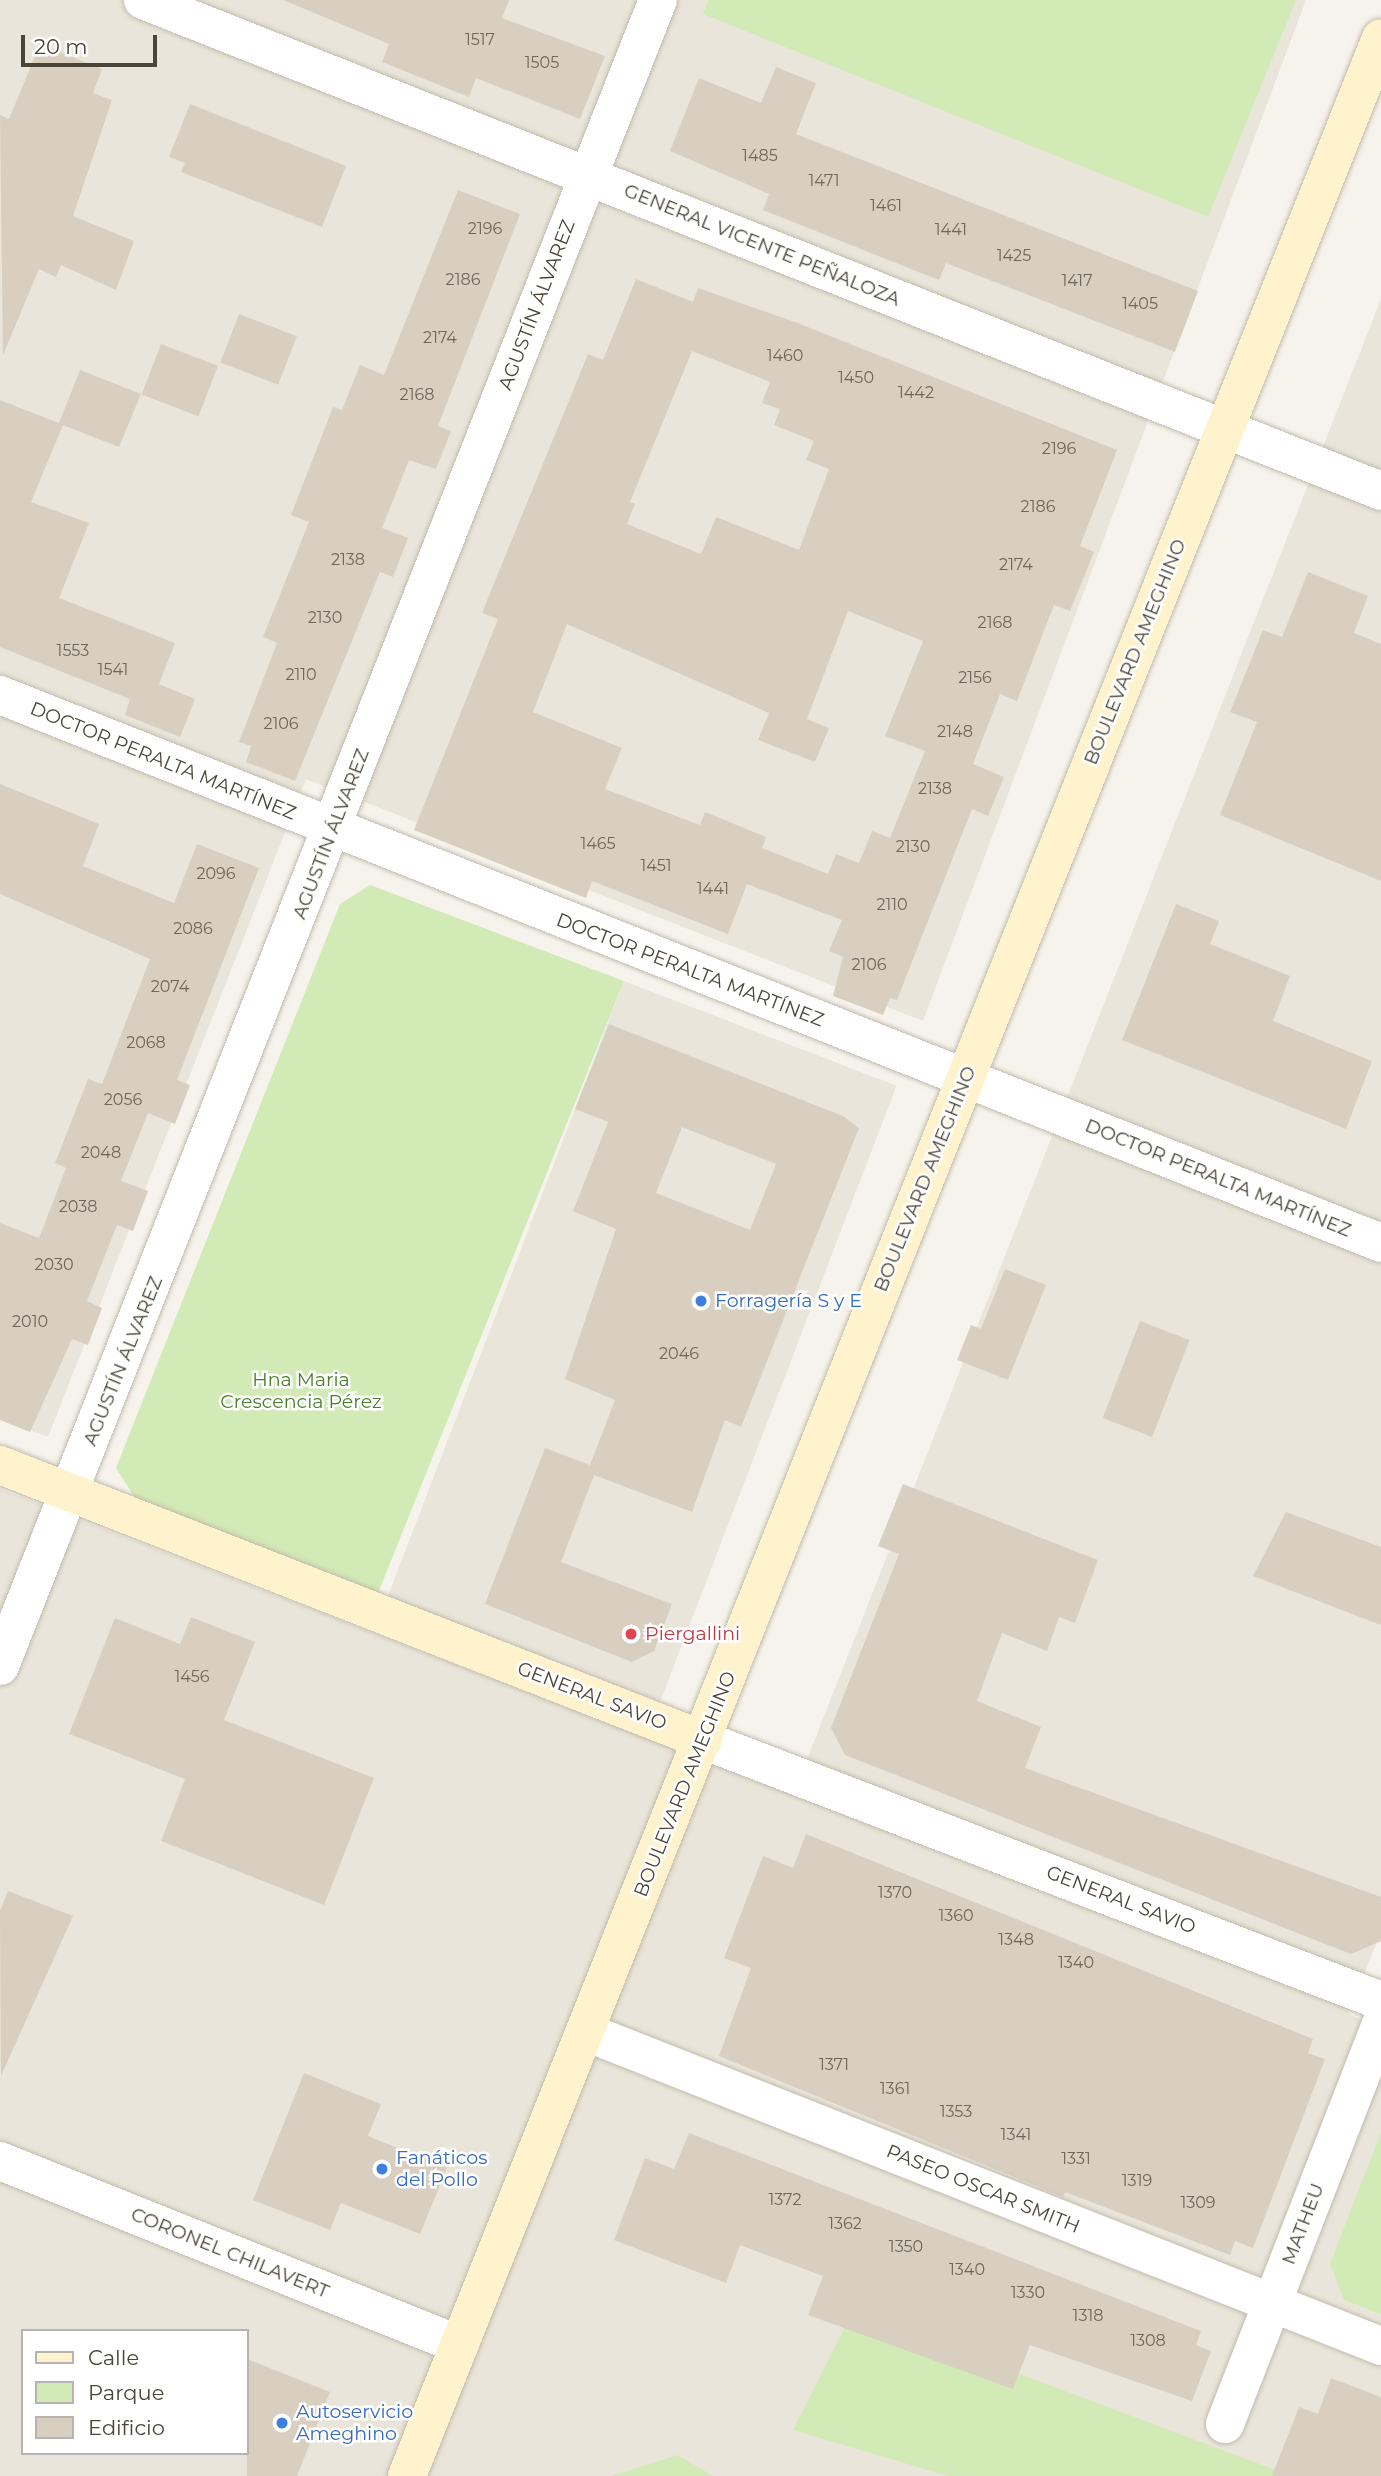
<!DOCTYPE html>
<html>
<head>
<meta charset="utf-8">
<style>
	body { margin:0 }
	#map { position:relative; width:1381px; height:2476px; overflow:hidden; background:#f6f3ec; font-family:Montserrat,sans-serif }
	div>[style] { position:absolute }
	.residential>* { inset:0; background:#eae5da; transform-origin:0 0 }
	.green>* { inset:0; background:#d2eab5 }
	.building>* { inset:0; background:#d8cfc1; transform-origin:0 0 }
	.roads { filter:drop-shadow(0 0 2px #c2bbae) drop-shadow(0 0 2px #c2bbae) }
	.street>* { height:38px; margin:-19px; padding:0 19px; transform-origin:19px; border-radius:19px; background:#fff }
	.secondary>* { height:38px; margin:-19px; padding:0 19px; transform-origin:19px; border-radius:19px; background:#fff3cd }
	.dots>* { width:19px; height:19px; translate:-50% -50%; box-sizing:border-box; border:4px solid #fff; border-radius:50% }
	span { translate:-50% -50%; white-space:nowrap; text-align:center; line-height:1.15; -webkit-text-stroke:5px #fff; paint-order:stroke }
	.number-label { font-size:16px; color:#6e675b }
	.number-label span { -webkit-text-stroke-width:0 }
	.street-label { font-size:19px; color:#4b4439 }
	.shop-label { font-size:19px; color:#366cbe }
	.left { translate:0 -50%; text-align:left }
	.park-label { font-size:19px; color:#4a7f2a }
	.health-label { font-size:19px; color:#be3a42 }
	.legend { position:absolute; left:21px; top:2329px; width:228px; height:126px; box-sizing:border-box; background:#fff; border:2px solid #b7b4b0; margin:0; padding:9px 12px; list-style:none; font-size:21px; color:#4b4439 }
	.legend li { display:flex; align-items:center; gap:14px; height:35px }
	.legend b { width:35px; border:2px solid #b7b4b0 }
	.scale { position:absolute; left:21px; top:35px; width:136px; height:32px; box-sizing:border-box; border:4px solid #4b4439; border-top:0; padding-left:9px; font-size:21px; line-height:24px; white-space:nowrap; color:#4b4439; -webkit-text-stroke:5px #fff; paint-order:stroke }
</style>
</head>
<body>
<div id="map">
	<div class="residential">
		<i style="clip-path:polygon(0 0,1306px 0,923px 1021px,306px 779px,48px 1437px,0 1419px)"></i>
		<i style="clip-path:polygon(evenodd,1381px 299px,1381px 1932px,1348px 2014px,1381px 2027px,1381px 2476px,0 2476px,0 1489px,793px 1795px,1381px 299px,23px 2331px,247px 2331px,247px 2453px,23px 2453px,23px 2331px)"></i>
		<i style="left:624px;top:981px;width:292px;height:660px;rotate:21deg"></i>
	</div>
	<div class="green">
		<i style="clip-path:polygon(708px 0,1296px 0,1208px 217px,703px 14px)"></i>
		<i style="clip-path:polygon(370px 885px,624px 981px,378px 1593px,135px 1498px,116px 1468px,340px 904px)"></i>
		<i style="clip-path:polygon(1381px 2132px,1381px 2314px,1344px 2300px,1330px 2264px)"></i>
		<i style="clip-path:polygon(853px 2311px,1291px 2476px,948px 2476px,793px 2430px)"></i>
		<i style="clip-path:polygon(678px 2455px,713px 2476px,611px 2476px)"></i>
	</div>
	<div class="building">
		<i style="clip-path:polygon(283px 0,509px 0,502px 18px,605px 56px,580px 119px,476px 78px,469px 97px,444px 87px,382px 62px,389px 44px)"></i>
		<i style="clip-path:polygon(40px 44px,102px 69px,93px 93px,112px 100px,73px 216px,134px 241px,116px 290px,61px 265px,56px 277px,39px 269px,3px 355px,0 115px,9px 119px)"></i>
		<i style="clip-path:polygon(776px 67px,816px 83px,796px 134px,1198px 291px,1175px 352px,946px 263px,939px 280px,916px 271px,763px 210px,769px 194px,670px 151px,699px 78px,761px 103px)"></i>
		<i style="clip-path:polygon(190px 104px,346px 166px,322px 227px,181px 172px,185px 163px,169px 157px)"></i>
		<i style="clip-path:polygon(458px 190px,520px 214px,438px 426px,451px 431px,436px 469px,409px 460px,382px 528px,408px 538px,393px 577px,380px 572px,295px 781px,246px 762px,251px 746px,239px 742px,277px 643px,263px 637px,309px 522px,291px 515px,333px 407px,342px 410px,360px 365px,384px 375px)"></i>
		<i style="clip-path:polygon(evenodd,636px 279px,693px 302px,698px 288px,795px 322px,1117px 450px,1080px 546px,1094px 552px,1070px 611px,1054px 605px,1017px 701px,1000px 694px,973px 764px,1004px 777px,997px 794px,988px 816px,972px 809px,897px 1000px,890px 998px,883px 1015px,833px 996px,843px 957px,829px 951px,842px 920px,747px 884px,728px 934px,592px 881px,586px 898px,414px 830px,498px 619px,482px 613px,490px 593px,588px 354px,603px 360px,636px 279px,692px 351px,770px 382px,762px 403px,780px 409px,774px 425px,814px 441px,806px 460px,829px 469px,799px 550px,716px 517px,701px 554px,627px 524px,635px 504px,630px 502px,692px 351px,636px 279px,848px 611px,923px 641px,885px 736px,925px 751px,890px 838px,872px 831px,859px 863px,836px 854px,828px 874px,762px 848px,766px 837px,705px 812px,700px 825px,605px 789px,622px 748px,533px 712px,567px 624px,769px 713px,758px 740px,815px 762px,829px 728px,807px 719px,848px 611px)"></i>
		<i style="left:239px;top:314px;width:62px;height:52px;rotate:21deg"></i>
		<i style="left:161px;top:344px;width:61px;height:54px;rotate:21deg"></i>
		<i style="clip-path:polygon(80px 370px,141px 394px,119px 447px,63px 425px,31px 502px,89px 523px,59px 598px,175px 643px,159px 684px,195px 699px,180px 737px,125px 715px,130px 699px,0 647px,0 400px,59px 423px)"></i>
		<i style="clip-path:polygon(1308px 572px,1368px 596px,1354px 633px,1381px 644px,1381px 881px,1220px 815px,1257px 722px,1230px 712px,1263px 630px,1282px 637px)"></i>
		<i style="clip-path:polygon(0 784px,99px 824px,83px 866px,174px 903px,197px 844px,259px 868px,177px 1080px,190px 1085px,175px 1124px,148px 1113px,121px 1181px,148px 1191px,133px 1231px,117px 1225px,87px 1301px,102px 1308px,88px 1345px,72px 1339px,30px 1432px,0 1420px,0 1223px,39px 1238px,66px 1168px,55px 1163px,88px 1079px,102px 1084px,150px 959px,0 894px)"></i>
		<i style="clip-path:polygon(1176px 904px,1219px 921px,1210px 944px,1290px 976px,1273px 1021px,1372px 1061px,1346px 1129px,1122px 1040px)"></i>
		<i style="clip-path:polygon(evenodd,609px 1024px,843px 1116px,859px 1128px,741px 1427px,725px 1420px,692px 1512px,594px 1475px,561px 1562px,672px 1604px,654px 1651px,632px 1662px,485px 1604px,545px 1448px,590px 1465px,615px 1400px,565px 1379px,616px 1229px,573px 1211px,608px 1122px,575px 1109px,609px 1024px,682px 1127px,776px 1164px,750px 1230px,656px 1193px,682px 1127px)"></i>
		<i style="clip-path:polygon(1005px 1269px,1046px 1285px,1008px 1380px,957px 1360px,971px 1325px,981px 1329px)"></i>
		<i style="left:1140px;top:1321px;width:53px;height:104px;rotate:21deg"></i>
		<i style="clip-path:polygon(903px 1484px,1098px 1560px,1075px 1623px,1059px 1617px,1047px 1651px,1002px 1633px,977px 1701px,1041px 1727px,1025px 1768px,1381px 1897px,1381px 1941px,1351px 1954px,845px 1755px,831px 1728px,899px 1554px,878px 1546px)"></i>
		<i style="clip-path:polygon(1286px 1512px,1381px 1547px,1381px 1625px,1253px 1576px)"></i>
		<i style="clip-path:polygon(191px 1617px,255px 1642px,224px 1720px,374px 1778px,324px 1905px,161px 1841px,185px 1779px,69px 1734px,115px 1618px,180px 1644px)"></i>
		<i style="clip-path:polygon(806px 1834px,1313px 2039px,1308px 2053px,1325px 2059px,1253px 2248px,1235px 2241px,1230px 2255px,1065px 2192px,1063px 2197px,719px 2056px,751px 1968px,724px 1958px,763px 1856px,793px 1868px)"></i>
		<i style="clip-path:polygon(8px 1891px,73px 1916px,1px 2076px,0 1911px)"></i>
		<i style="clip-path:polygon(304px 2073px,381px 2104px,368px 2136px,447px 2168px,420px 2234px,341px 2203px,330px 2230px,253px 2200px)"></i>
		<i style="clip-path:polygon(689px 2133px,1201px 2331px,1196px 2345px,1211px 2351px,1192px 2401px,1030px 2345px,1013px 2389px,808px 2315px,823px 2276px,740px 2245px,726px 2283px,614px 2240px,645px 2158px,674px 2169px)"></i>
		<i style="clip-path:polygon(247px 2359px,330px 2392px,297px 2476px,247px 2476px)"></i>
		<i style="clip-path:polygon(1331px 2378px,1381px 2397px,1381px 2476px,1272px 2476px,1299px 2407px,1318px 2414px)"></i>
	</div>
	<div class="roads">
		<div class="street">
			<i style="left:143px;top:0;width:1332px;rotate:21.63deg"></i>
			<i style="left:0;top:695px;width:1486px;rotate:21.64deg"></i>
			<i style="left:0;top:1666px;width:1791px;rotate:-68.45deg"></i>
			<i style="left:703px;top:1740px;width:727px;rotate:21.05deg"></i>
			<i style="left:586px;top:2032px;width:855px;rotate:21.55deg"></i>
			<i style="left:0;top:2161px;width:495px;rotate:21.8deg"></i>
			<i style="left:1225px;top:2424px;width:430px;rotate:-68.7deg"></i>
		</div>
		<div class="secondary">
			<i style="left:0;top:1465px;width:755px;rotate:21.36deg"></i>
			<i style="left:407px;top:2476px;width:2625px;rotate:-68.22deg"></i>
		</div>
	</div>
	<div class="dots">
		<i style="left:701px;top:1301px;background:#3f7fe0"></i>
		<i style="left:631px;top:1634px;background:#e0444e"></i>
		<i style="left:382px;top:2169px;background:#3f7fe0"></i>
		<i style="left:282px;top:2423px;background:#3f7fe0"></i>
	</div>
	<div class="number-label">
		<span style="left:480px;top:40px">1517</span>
		<span style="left:542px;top:63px">1505</span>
		<span style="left:760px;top:156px">1485</span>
		<span style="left:824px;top:181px">1471</span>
		<span style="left:886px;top:206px">1461</span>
		<span style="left:485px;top:229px">2196</span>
		<span style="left:951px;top:230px">1441</span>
		<span style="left:1014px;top:256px">1425</span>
		<span style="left:463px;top:280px">2186</span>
		<span style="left:1077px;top:281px">1417</span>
		<span style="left:1140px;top:304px">1405</span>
		<span style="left:440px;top:338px">2174</span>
		<span style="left:785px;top:356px">1460</span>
		<span style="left:856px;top:378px">1450</span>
		<span style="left:916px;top:393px">1442</span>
		<span style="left:417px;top:395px">2168</span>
		<span style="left:1059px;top:449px">2196</span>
		<span style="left:1038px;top:507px">2186</span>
		<span style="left:348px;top:560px">2138</span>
		<span style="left:1016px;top:565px">2174</span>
		<span style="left:325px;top:618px">2130</span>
		<span style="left:995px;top:623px">2168</span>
		<span style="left:73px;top:651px">1553</span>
		<span style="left:113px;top:670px">1541</span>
		<span style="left:301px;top:675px">2110</span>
		<span style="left:975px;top:678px">2156</span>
		<span style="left:281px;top:724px">2106</span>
		<span style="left:955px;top:732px">2148</span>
		<span style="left:935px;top:789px">2138</span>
		<span style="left:598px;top:844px">1465</span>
		<span style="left:913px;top:847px">2130</span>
		<span style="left:656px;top:866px">1451</span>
		<span style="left:216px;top:874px">2096</span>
		<span style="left:713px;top:889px">1441</span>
		<span style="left:892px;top:905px">2110</span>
		<span style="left:193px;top:929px">2086</span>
		<span style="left:869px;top:965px">2106</span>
		<span style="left:170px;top:987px">2074</span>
		<span style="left:146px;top:1043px">2068</span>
		<span style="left:123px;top:1100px">2056</span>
		<span style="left:101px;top:1153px">2048</span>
		<span style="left:78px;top:1207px">2038</span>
		<span style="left:54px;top:1265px">2030</span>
		<span style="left:30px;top:1322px">2010</span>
		<span style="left:679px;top:1354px">2046</span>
		<span style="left:192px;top:1677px">1456</span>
		<span style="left:895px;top:1893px">1370</span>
		<span style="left:956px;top:1916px">1360</span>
		<span style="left:1016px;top:1940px">1348</span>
		<span style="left:1076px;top:1963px">1340</span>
		<span style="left:834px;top:2065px">1371</span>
		<span style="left:895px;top:2089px">1361</span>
		<span style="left:956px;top:2112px">1353</span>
		<span style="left:1016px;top:2135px">1341</span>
		<span style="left:1076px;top:2159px">1331</span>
		<span style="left:1137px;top:2181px">1319</span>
		<span style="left:785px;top:2200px">1372</span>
		<span style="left:1198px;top:2203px">1309</span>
		<span style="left:845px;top:2224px">1362</span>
		<span style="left:906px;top:2247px">1350</span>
		<span style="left:967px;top:2270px">1340</span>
		<span style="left:1028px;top:2293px">1330</span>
		<span style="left:1088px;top:2316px">1318</span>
		<span style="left:1148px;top:2341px">1308</span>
	</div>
	<div class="street-label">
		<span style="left:762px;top:245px;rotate:22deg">GENERAL VICENTE PEÑALOZA</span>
		<span style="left:537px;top:305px;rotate:-69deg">AGUSTÍN ÁLVAREZ</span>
		<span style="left:1135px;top:652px;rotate:-68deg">BOULEVARD AMEGHINO</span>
		<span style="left:163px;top:761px;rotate:22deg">DOCTOR PERALTA MARTÍNEZ</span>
		<span style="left:331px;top:834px;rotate:-69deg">AGUSTÍN ÁLVAREZ</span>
		<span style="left:690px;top:970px;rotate:21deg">DOCTOR PERALTA MARTÍNEZ</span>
		<span style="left:1218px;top:1178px;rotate:22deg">DOCTOR PERALTA MARTÍNEZ</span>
		<span style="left:925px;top:1179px;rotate:-68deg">BOULEVARD AMEGHINO</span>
		<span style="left:123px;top:1361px;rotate:-68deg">AGUSTÍN ÁLVAREZ</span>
		<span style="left:592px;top:1696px;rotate:21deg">GENERAL SAVIO</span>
		<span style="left:685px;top:1784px;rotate:-68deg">BOULEVARD AMEGHINO</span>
		<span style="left:1121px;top:1900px;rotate:21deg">GENERAL SAVIO</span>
		<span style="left:983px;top:2189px;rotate:22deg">PASEO OSCAR SMITH</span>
		<span style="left:1303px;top:2224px;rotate:-69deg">MATHEU</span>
		<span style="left:230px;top:2253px;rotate:22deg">CORONEL CHILAVERT</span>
	</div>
	<div class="shop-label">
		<span class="left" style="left:715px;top:1301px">Forragería S y E</span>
		<span class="left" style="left:396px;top:2169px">Fanáticos<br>del Pollo</span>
		<span class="left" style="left:296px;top:2423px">Autoservicio<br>Ameghino</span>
	</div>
	<div class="park-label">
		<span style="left:301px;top:1391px">Hna Maria<br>Crescencia Pérez</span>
	</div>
	<div class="health-label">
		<span class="left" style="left:645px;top:1634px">Piergallini</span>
	</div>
	<ul class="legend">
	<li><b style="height:9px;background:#fff3cd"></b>Calle</li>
	<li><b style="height:19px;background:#d2eab5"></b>Parque</li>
	<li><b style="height:19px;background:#d8cfc1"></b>Edificio</li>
	</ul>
	<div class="scale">20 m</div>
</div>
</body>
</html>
